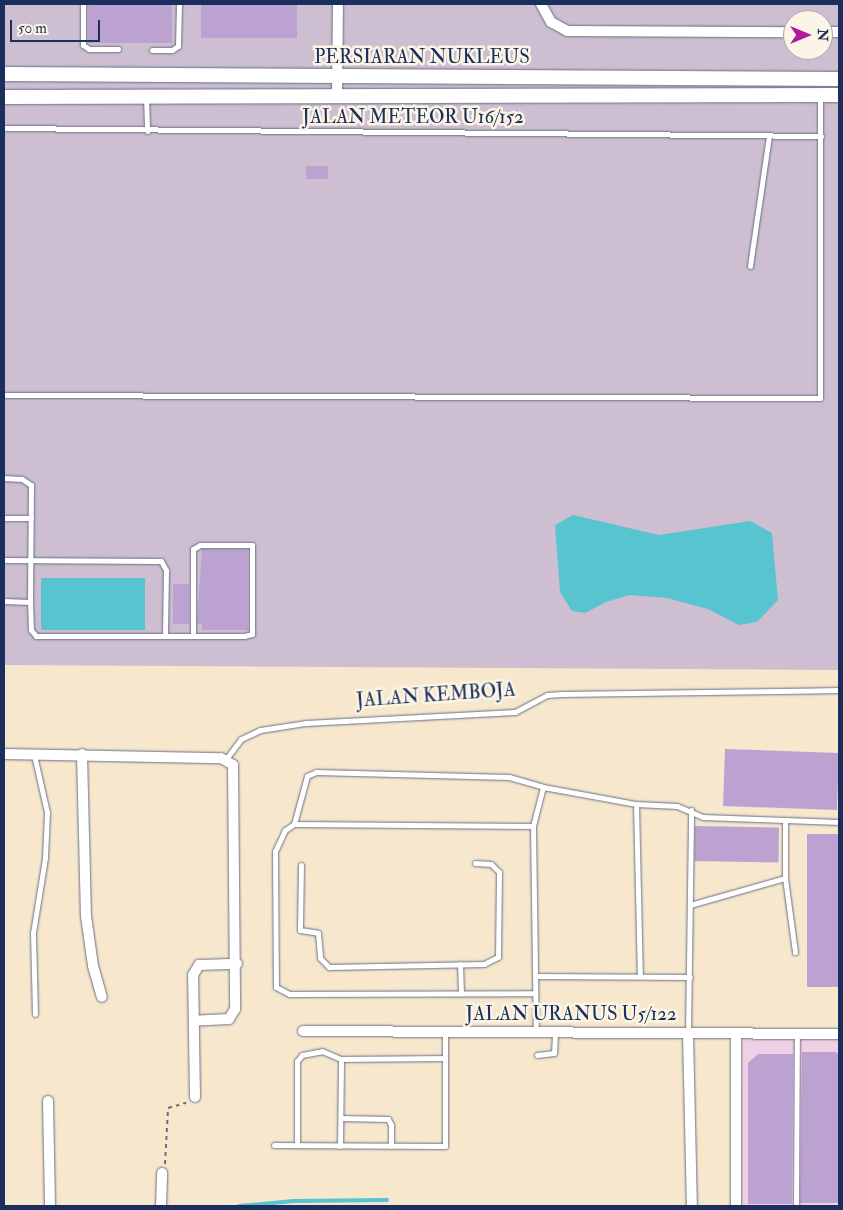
<!DOCTYPE html>
<html>
<head>
<meta charset="utf-8">
<style>
	body { margin:0 }
	#map { position:relative; width:843px; height:1210px; overflow:hidden; background:#f6e7cd; font-family:"IM FELL Double Pica",serif }
	div>[style] { position:absolute }
	.built>* { inset:0; background:#f0d0e4; transform-origin:0 0 }
	.industrial>* { inset:0; background:#cebed1 }
	.water>* { inset:0; background:#57c4cf; transform-origin:0 0 }
	.stream>* { height:4px; margin:-2px; padding:0 2px; transform-origin:2px; border-radius:2px; background:#57c4cf }
	.building>* { inset:0; background:#bca2d1; transform-origin:0 0 }
	.path>* { height:2px; margin-top:-1px; transform-origin:0; background:repeating-linear-gradient(90deg,#686f85 0 4px,transparent 0 8px) }
	.roads { filter:drop-shadow(0 0 1px #686f85) drop-shadow(0 0 1px #686f85) }
	.lane>* { height:5px; margin:-2.5px; padding:0 2.5px; transform-origin:2.5px; border-radius:2.5px; background:#fff }
	.street>* { height:10px; margin:-5px; padding:0 5px; transform-origin:5px; border-radius:5px; background:#fff }
	.secondary>* { height:14px; margin:-7px; padding:0 7px; transform-origin:7px; border-radius:7px; background:#fff }
	span { translate:-50% -50%; white-space:nowrap; text-align:center; line-height:1.15; -webkit-text-stroke:5px #fcf5e5; paint-order:stroke }
	.street-label { font-size:19px; color:#1b2f5e }
	.frame { position:absolute; inset:0; border:5px solid #1b2f5e; pointer-events:none }
	.north { position:absolute; left:783px; top:10px; width:50px; height:50px; box-sizing:border-box; background:#fcf5e5; border:1px solid #a2a6af; border-radius:50%; rotate:90deg; font-size:14px; font-weight:700; line-height:20px; text-align:center; color:#1b2f5e }
	.north::after { content:''; display:block; margin:auto; width:18px; height:22px; background:#b5179e; clip-path:polygon(50% 0,100% 100%,50% 72%,0 100%) }
	.scale { position:absolute; left:10px; top:20px; width:90px; height:22px; box-sizing:border-box; border:2px solid #1b2f5e; border-top:0; padding-left:6px; font-size:15px; line-height:18px; white-space:nowrap; color:#1b2f5e; -webkit-text-stroke:4px #fcf5e5; paint-order:stroke }
</style>
</head>
<body>
<div id="map">
	<div class="built">
		<i style="left:742px;top:1038px;width:97px;height:168px;rotate:1deg"></i>
	</div>
	<div class="industrial">
		<i style="clip-path:polygon(evenodd,4px 4px,839px 4px,839px 670px,4px 665px,4px 4px,793px 20px,823px 20px,823px 50px,793px 50px,793px 20px)"></i>
	</div>
	<div class="water">
		<i style="clip-path:polygon(573px 515px,659px 535px,750px 521px,772px 533px,778px 600px,757px 622px,739px 625px,708px 609px,667px 598px,629px 595px,606px 602px,585px 613px,572px 611px,560px 592px,555px 525px)"></i>
		<i style="left:145px;top:578px;width:52px;height:104px;rotate:90deg"></i>
	</div>
	<div class="stream">
		<i style="left:239px;top:1206px;width:55px;rotate:-5.2deg"></i>
		<i style="left:294px;top:1201px;width:93px;rotate:-0.6deg"></i>
	</div>
	<div class="building">
		<i style="left:88px;top:4px;width:84px;height:39px"></i>
		<i style="left:201px;top:4px;width:96px;height:34px"></i>
		<i style="left:306px;top:166px;width:22px;height:13px"></i>
		<i style="clip-path:polygon(202px 549px,248px 549px,248px 630px,202px 630px,202px 624px,197px 624px)"></i>
		<i style="left:173px;top:584px;width:16px;height:40px"></i>
		<i style="left:725px;top:749px;width:114px;height:57px;rotate:2deg"></i>
		<i style="left:695px;top:826px;width:84px;height:35px;rotate:1deg"></i>
		<i style="left:807px;top:834px;width:32px;height:153px"></i>
		<i style="clip-path:polygon(802px 1052px,836px 1052px,839px 1055px,839px 1203px,800px 1203px)"></i>
		<i style="clip-path:polygon(758px 1054px,793px 1054px,792px 1204px,748px 1204px,748px 1063px)"></i>
	</div>
	<div class="path">
		<i style="left:165px;top:1164px;width:56px;rotate:-86.9deg"></i>
		<i style="left:168px;top:1108px;width:19px;rotate:-16deg"></i>
	</div>
	<div class="roads">
		<div class="lane">
			<i style="left:83px;top:4px;width:41px;rotate:90deg"></i>
			<i style="left:83px;top:45px;width:7px;rotate:34deg"></i>
			<i style="left:89px;top:49px;width:29px"></i>
			<i style="left:152px;top:50px;width:20px"></i>
			<i style="left:172px;top:50px;width:7px;rotate:-34deg"></i>
			<i style="left:178px;top:46px;width:42px;rotate:-88.6deg"></i>
			<i style="left:146px;top:97px;width:34px;rotate:88deg"></i>
			<i style="left:4px;top:128px;width:817px;rotate:0.56deg"></i>
			<i style="left:750px;top:266px;width:131px;rotate:-81.7deg"></i>
			<i style="left:4px;top:395px;width:816px;rotate:0.21deg"></i>
			<i style="left:820px;top:398px;width:302px;rotate:-90deg"></i>
			<i style="left:4px;top:478px;width:18px;rotate:3deg"></i>
			<i style="left:22px;top:479px;width:11px;rotate:34deg"></i>
			<i style="left:31px;top:485px;width:117px;rotate:90.5deg"></i>
			<i style="left:30px;top:602px;width:28px;rotate:88deg"></i>
			<i style="left:31px;top:630px;width:8px;rotate:50deg"></i>
			<i style="left:36px;top:636px;width:208px"></i>
			<i style="left:244px;top:636px;width:8px;rotate:-14deg"></i>
			<i style="left:252px;top:634px;width:89px;rotate:-90deg"></i>
			<i style="left:252px;top:545px;width:52px;rotate:180deg"></i>
			<i style="left:200px;top:545px;width:8px;rotate:150deg"></i>
			<i style="left:193px;top:549px;width:87px;rotate:90deg"></i>
			<i style="left:4px;top:518px;width:27px"></i>
			<i style="left:4px;top:560px;width:157px;rotate:0.4deg"></i>
			<i style="left:161px;top:561px;width:10px;rotate:61deg"></i>
			<i style="left:166px;top:570px;width:65px;rotate:90.9deg"></i>
			<i style="left:4px;top:601px;width:26px;rotate:2deg"></i>
			<i style="left:34px;top:755px;width:58px;rotate:77.2deg"></i>
			<i style="left:47px;top:812px;width:46px;rotate:92.5deg"></i>
			<i style="left:45px;top:858px;width:76px;rotate:99.1deg"></i>
			<i style="left:33px;top:933px;width:81px;rotate:88.6deg"></i>
			<i style="left:226px;top:759px;width:25px;rotate:-53deg"></i>
			<i style="left:241px;top:739px;width:21px;rotate:-25deg"></i>
			<i style="left:260px;top:730px;width:47px;rotate:-8.7deg"></i>
			<i style="left:306px;top:723px;width:209px;rotate:-3deg"></i>
			<i style="left:515px;top:712px;width:36px;rotate:-28deg"></i>
			<i style="left:547px;top:695px;width:14px;rotate:-4deg"></i>
			<i style="left:561px;top:694px;width:278px;rotate:-0.8deg"></i>
			<i style="left:543px;top:787px;width:95px;rotate:10.4deg"></i>
			<i style="left:636px;top:804px;width:41px;rotate:2.8deg"></i>
			<i style="left:677px;top:806px;width:28px;rotate:23deg"></i>
			<i style="left:703px;top:817px;width:136px;rotate:2.1deg"></i>
			<i style="left:636px;top:804px;width:172px;rotate:88.7deg"></i>
			<i style="left:785px;top:820px;width:58px;rotate:90deg"></i>
			<i style="left:785px;top:878px;width:75px;rotate:82.3deg"></i>
			<i style="left:294px;top:824px;width:50px;rotate:-74.8deg"></i>
			<i style="left:307px;top:776px;width:10px;rotate:-24deg"></i>
			<i style="left:316px;top:772px;width:193px;rotate:1.5deg"></i>
			<i style="left:509px;top:777px;width:35px;rotate:16deg"></i>
			<i style="left:543px;top:787px;width:40px;rotate:104.4deg"></i>
			<i style="left:533px;top:826px;width:207px;rotate:89.2deg"></i>
			<i style="left:533px;top:826px;width:239px;rotate:-179.5deg"></i>
			<i style="left:294px;top:824px;width:11px;rotate:146deg"></i>
			<i style="left:285px;top:830px;width:23px;rotate:115deg"></i>
			<i style="left:275px;top:851px;width:131px;rotate:89.6deg"></i>
			<i style="left:276px;top:982px;width:5px;rotate:90deg"></i>
			<i style="left:276px;top:987px;width:15px;rotate:28deg"></i>
			<i style="left:289px;top:994px;width:246px;rotate:-0.2deg"></i>
			<i style="left:301px;top:865px;width:65px;rotate:90.9deg"></i>
			<i style="left:300px;top:930px;width:18px;rotate:9deg"></i>
			<i style="left:318px;top:933px;width:25px;rotate:85deg"></i>
			<i style="left:320px;top:958px;width:13px;rotate:45deg"></i>
			<i style="left:329px;top:967px;width:155px;rotate:-1.1deg"></i>
			<i style="left:484px;top:964px;width:16px;rotate:-27deg"></i>
			<i style="left:498px;top:957px;width:85px;rotate:-89.3deg"></i>
			<i style="left:499px;top:872px;width:11px;rotate:-135deg"></i>
			<i style="left:491px;top:864px;width:16px;rotate:-176deg"></i>
			<i style="left:690px;top:905px;width:99px;rotate:-15.9deg"></i>
			<i style="left:460px;top:964px;width:29px;rotate:88deg"></i>
			<i style="left:535px;top:976px;width:155px;rotate:0.4deg"></i>
			<i style="left:688px;top:1034px;width:224px;rotate:-89.2deg"></i>
			<i style="left:537px;top:1055px;width:17px;rotate:-7deg"></i>
			<i style="left:554px;top:1053px;width:20px;rotate:-87deg"></i>
			<i style="left:341px;top:1118px;width:47px;rotate:1.2deg"></i>
			<i style="left:388px;top:1119px;width:7px;rotate:63deg"></i>
			<i style="left:391px;top:1125px;width:21px;rotate:90deg"></i>
			<i style="left:274px;top:1145px;width:171px;rotate:0.3deg"></i>
			<i style="left:445px;top:1146px;width:114px;rotate:-90deg"></i>
			<i style="left:297px;top:1145px;width:84px;rotate:-90deg"></i>
			<i style="left:297px;top:1061px;width:8px;rotate:-50deg"></i>
			<i style="left:302px;top:1055px;width:20px;rotate:-11deg"></i>
			<i style="left:322px;top:1051px;width:21px;rotate:23deg"></i>
			<i style="left:340px;top:1146px;width:87px;rotate:-89.3deg"></i>
			<i style="left:341px;top:1059px;width:104px;rotate:-0.6deg"></i>
			<i style="left:796px;top:1206px;width:172px;rotate:-89.7deg"></i>
		</div>
		<div class="street">
			<i style="left:541px;top:4px;width:21px;rotate:61deg"></i>
			<i style="left:551px;top:22px;width:18px;rotate:29deg"></i>
			<i style="left:567px;top:31px;width:226px;rotate:0.3deg"></i>
			<i style="left:823px;top:32px;width:16px"></i>
			<i style="left:337px;top:97px;width:93px;rotate:-89.4deg"></i>
			<i style="left:4px;top:754px;width:217px;rotate:1.1deg"></i>
			<i style="left:221px;top:758px;width:14px;rotate:30deg"></i>
			<i style="left:233px;top:765px;width:244px;rotate:89.5deg"></i>
			<i style="left:235px;top:1009px;width:12px;rotate:121deg"></i>
			<i style="left:229px;top:1019px;width:35px;rotate:177deg"></i>
			<i style="left:82px;top:754px;width:162px;rotate:88.6deg"></i>
			<i style="left:86px;top:916px;width:50px;rotate:82deg"></i>
			<i style="left:93px;top:966px;width:32px;rotate:74deg"></i>
			<i style="left:303px;top:1031px;width:536px;rotate:0.32deg"></i>
			<i style="left:688px;top:1034px;width:172px;rotate:88.7deg"></i>
			<i style="left:195px;top:1097px;width:122px;rotate:-90.9deg"></i>
			<i style="left:193px;top:975px;width:12px;rotate:-59deg"></i>
			<i style="left:199px;top:965px;width:38px;rotate:-2deg"></i>
			<i style="left:48px;top:1101px;width:105px;rotate:88.9deg"></i>
			<i style="left:161px;top:1206px;width:33px;rotate:-88deg"></i>
			<i style="left:736px;top:1206px;width:172px;rotate:-90deg"></i>
		</div>
		<div class="secondary">
			<i style="left:4px;top:74px;width:835px;rotate:0.34deg"></i>
			<i style="left:4px;top:97px;width:835px;rotate:-0.14deg"></i>
		</div>
	</div>
	<div class="street-label">
		<span style="left:422px;top:58px">PERSIARAN NUKLEUS</span>
		<span style="left:413px;top:118px">JALAN METEOR U16/152</span>
		<span style="left:436px;top:696px;rotate:-4deg">JALAN KEMBOJA</span>
		<span style="left:571px;top:1015px">JALAN URANUS U5/122</span>
	</div>
	<div class="frame"></div>
	<div class="north">N</div>
	<div class="scale">50 m</div>
</div>
</body>
</html>
